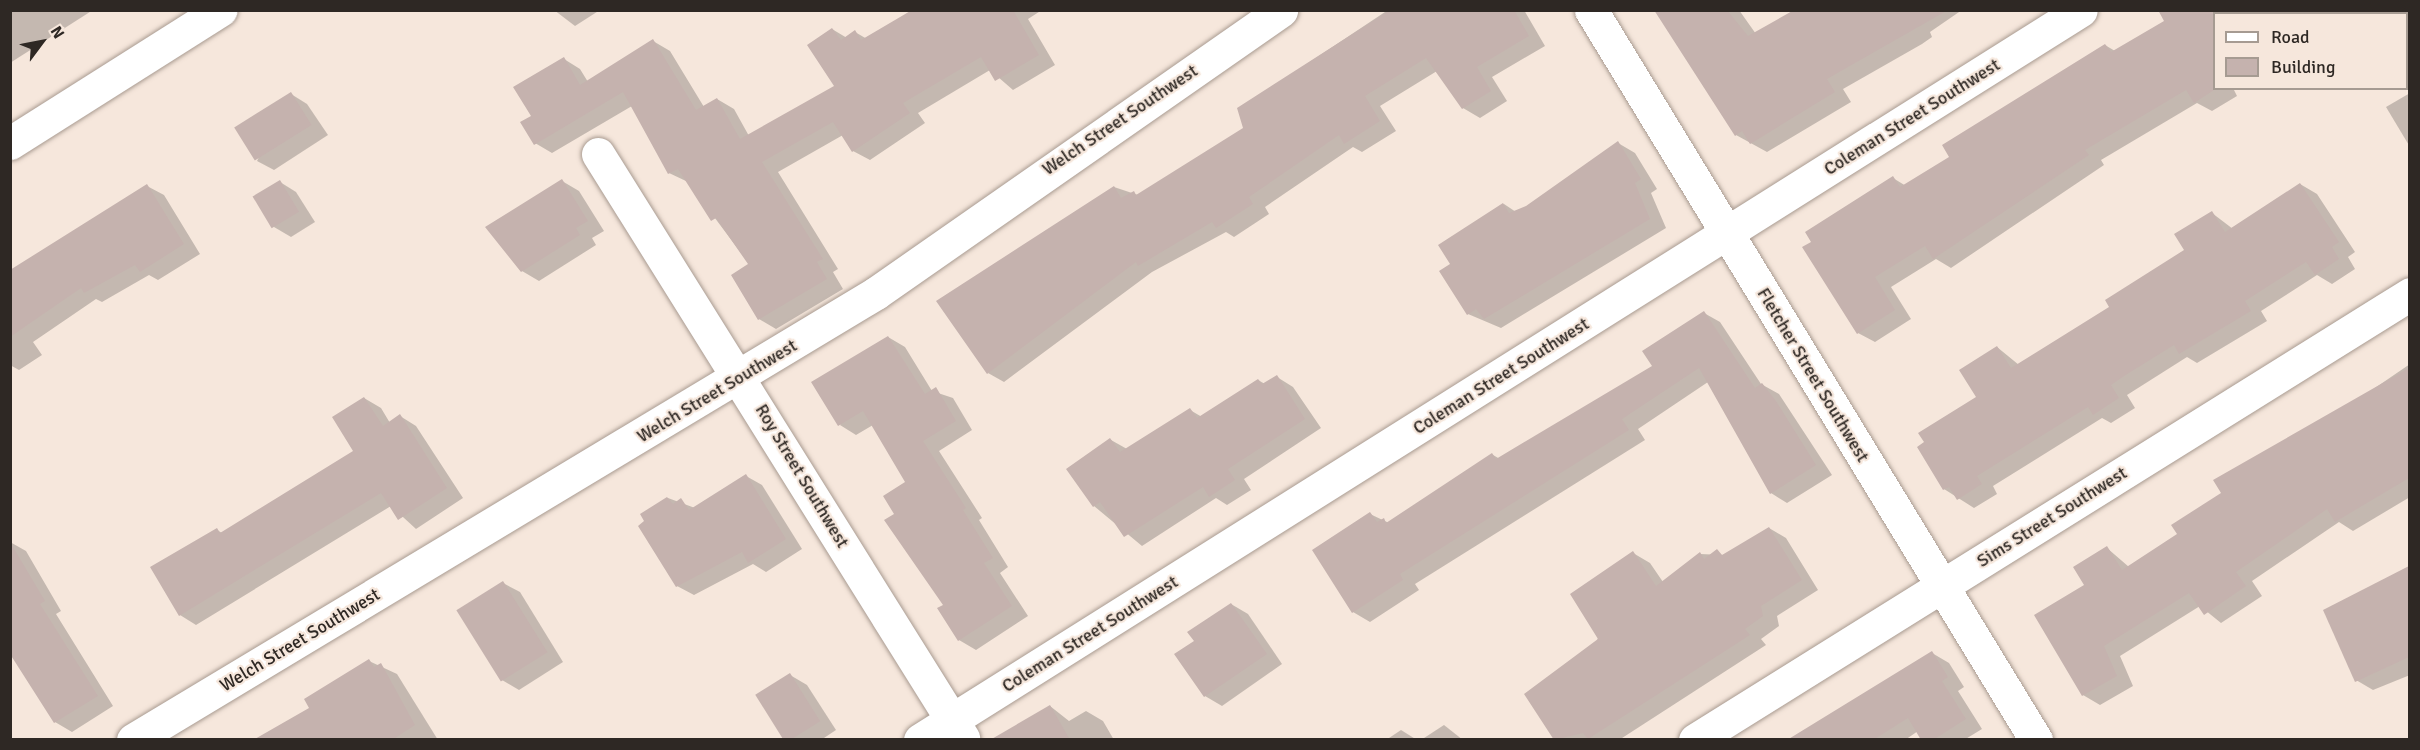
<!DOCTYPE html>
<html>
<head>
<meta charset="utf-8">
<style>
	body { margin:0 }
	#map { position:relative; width:2420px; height:750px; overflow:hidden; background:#f6e7dc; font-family:Signika,sans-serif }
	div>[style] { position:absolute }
	.shadow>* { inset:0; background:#0003 }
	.building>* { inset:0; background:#c5b2ae; transform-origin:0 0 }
	.roads { filter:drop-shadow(0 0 2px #a99b91) drop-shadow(0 0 2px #a99b91) }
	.minor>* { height:33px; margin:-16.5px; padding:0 16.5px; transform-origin:16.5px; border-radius:16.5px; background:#fff }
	span { translate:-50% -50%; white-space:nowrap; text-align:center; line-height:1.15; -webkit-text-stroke:4.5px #f6e7dc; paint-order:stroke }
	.street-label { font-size:18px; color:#2e2824 }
	.frame { position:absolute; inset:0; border:12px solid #2e2824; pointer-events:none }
	.legend { position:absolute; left:2213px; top:12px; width:195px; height:78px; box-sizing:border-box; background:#f6e7dc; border:2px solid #a69b92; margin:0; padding:8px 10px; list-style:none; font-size:18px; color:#2e2824 }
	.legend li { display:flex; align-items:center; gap:12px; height:30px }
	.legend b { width:30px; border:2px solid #a69b92 }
	.north { position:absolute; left:12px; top:12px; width:60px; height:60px; -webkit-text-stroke:4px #f6e7dc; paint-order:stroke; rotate:58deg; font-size:16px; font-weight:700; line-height:24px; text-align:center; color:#2e2824 }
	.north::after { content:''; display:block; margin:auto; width:21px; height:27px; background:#2e2824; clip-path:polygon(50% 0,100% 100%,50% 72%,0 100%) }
</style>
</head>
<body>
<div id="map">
	<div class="shadow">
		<i style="clip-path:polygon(10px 10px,93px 10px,10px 63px)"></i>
		<i style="clip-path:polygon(554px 10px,600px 10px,575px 26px)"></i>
		<i style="clip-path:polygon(915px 10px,1042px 10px,1028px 19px,1055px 65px,1013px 90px,990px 70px,918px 113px,925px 123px,870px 160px,853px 151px,843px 135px,778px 172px,838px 269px,833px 272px,843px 289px,776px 329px,759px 319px,750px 265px,688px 182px,669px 173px,632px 106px,552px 153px,535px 143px,533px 116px,564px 59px,580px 69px,588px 82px,653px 41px,670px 51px,704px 107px,717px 99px,734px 109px,749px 136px,836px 87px,832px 29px,847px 38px,855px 32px,867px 39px)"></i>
		<i style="clip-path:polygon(1388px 10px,1524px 10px,1545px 46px,1492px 77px,1507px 101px,1480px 118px,1463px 108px,1437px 71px,1380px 106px,1396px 131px,1362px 152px,1353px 147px,1265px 207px,1269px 214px,1234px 237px,1226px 232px,1152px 272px,1004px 382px,988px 373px,1114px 187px,1138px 195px,1244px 129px,1239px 109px)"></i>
		<i style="clip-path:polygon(1674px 10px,1739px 10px,1756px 34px,1797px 10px,1962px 10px,1930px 32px,1932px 37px,1922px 44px,1843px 89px,1851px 102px,1767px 152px,1736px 135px)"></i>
		<i style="clip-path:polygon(2160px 10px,2318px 14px,2214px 14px,2214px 88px,2233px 88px,2237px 96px,2212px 111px,2197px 103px,2101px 160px,2104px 165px,1951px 268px,1936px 259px,1891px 287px,1911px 319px,1875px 342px,1858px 333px,1893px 178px,1906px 186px,1951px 157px,2105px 45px,2115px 51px,2166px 22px)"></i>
		<i style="clip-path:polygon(2410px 93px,2410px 147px,2386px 107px)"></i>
		<i style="clip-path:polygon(291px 94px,307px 104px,328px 135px,274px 170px,257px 161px)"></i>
		<i style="clip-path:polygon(1618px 143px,1635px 153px,1657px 189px,1651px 193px,1666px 228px,1501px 328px,1468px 314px,1452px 264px,1504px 204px,1516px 212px,1527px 207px)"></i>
		<i style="clip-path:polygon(562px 181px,579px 191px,604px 231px,592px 238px,596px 245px,539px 281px,522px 271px)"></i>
		<i style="clip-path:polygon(280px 182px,296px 192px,315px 222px,291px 237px,274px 227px)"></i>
		<i style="clip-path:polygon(2300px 184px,2317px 194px,2355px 252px,2348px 257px,2355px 269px,2332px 284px,2317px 275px,2261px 311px,2267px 321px,2197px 363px,2187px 357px,2127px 395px,2135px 408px,2111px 423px,2102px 418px,1993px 486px,1997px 494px,1974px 508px,1944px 489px,1997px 347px,2019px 365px,2111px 307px,2186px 250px,2212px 213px,2233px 229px)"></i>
		<i style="clip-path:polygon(147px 186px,164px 195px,200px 254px,158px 280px,149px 275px,102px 302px,96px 299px,33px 342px,42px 355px,19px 370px,10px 365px,10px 273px)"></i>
		<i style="clip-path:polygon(1704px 313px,1720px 322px,1761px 384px,1779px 394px,1832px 475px,1787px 503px,1771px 493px,1708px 382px,1638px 429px,1645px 440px,1415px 584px,1419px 590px,1370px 622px,1353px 612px,1314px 550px,1370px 514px,1389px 523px,1493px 455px,1500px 459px,1654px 366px)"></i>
		<i style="clip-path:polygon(888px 337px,905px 347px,932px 391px,953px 398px,972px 430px,939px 451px,982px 518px,979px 520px,1008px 567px,1000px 573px,1028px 616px,976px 650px,959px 640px,939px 609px,945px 605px,896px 514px,907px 482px,873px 425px,856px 435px,840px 425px)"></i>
		<i style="clip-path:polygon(2410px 364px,2410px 497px,2353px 531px,2339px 522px,2252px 581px,2262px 596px,2221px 623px,2200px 606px,2120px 656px,2133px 686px,2100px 705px,2083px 695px,2086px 586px,2107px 548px,2129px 567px,2179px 534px,2223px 493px,2215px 481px,2331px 418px)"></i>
		<i style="clip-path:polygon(1277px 377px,1293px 387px,1321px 428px,1244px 479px,1251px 490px,1227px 505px,1216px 498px,1142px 546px,1094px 506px,1111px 440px,1127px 449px,1190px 410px,1202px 417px,1258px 380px,1265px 384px)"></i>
		<i style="clip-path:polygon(364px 398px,381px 408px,390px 423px,400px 416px,416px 426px,463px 498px,416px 529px,391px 506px,196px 625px,180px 615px,217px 530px,222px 533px,356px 451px)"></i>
		<i style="clip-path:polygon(746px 476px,762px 485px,802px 549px,766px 572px,753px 564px,694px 595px,677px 586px,668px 498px,695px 508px)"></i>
		<i style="clip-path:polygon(1769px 528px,1786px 538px,1818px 590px,1777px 616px,1779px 626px,1761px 639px,1766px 645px,1619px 740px,1556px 740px,1633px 553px,1650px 563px,1663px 582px,1700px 554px,1725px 555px)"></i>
		<i style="clip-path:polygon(10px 542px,26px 551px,61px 611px,56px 614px,113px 706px,72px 732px,55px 722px,10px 648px)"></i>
		<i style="clip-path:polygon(2410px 566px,2410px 675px,2373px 690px,2356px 680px,2325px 611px)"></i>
		<i style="clip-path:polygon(503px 583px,520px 592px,563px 662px,519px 690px,502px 680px)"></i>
		<i style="clip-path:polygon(1231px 604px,1248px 614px,1282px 664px,1222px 706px,1205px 696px,1196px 642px)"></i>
		<i style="clip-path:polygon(1932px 653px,1949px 663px,1964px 687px,1958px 691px,1982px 729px,1964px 740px,1923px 740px,1918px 731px,1905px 740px,1822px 740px)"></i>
		<i style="clip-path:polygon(369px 661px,397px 674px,438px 740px,292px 740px,311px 709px)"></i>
		<i style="clip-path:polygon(790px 675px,807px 685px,836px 730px,821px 740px,785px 740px,757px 696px)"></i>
		<i style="clip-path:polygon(1050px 706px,1069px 721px,1086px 711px,1103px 721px,1114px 740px,1030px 740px)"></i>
		<i style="clip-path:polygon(1444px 725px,1463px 740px,1421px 740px)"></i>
		<i style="clip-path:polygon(1401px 730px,1417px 740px,1386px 740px)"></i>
	</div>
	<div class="building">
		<i style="clip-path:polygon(912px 10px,1013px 10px,1039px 55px,995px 81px,981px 57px,903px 103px,910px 113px,852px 152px,833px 122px,762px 162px,823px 259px,817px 262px,827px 279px,758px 320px,731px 275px,748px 264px,716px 218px,711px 221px,678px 169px,668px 174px,623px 92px,534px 145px,520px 122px,531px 116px,513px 87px,564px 57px,580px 85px,653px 39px,696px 110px,717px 98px,740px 139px,834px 86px,807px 45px,832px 28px,841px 40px,855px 30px,861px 40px)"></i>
		<i style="clip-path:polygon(1390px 10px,1514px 10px,1529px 36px,1477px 67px,1491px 91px,1462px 109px,1426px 58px,1365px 96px,1380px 121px,1344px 144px,1339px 135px,1249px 197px,1253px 204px,1216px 228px,1212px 222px,1138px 266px,1136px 262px,987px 374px,936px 301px,1114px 186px,1121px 198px,1134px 191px,1136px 195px,1243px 128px,1237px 108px)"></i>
		<i style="clip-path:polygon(1654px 10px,1727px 10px,1748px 36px,1794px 10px,1948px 10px,1827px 79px,1835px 92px,1750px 144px,1742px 131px,1735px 136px)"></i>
		<i style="clip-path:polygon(2158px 10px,2214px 10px,2214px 90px,2194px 103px,2186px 90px,2085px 150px,2089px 155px,1933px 259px,1925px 246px,1875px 277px,1895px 310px,1857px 334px,1802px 247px,1811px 242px,1805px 232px,1893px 176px,1900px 187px,1949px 157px,1942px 145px,2105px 44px,2111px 52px,2164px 21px)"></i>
		<i style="left:291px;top:92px;width:39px;height:67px;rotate:58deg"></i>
		<i style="clip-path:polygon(1618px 141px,1641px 179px,1635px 183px,1650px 219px,1484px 319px,1476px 309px,1467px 315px,1439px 271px,1450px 264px,1438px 245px,1503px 203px,1509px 213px,1526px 206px)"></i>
		<i style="clip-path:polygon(562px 179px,588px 221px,576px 228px,580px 235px,521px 272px,485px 227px)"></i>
		<i style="left:280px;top:180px;width:37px;height:32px;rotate:59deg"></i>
		<i style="clip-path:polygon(2300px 183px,2339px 242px,2332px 247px,2339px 259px,2315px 275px,2306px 262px,2245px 301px,2251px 311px,2179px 354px,2174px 345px,2124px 376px,2111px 385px,2119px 398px,2093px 415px,2088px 407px,1977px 476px,1982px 484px,1957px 500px,1949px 487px,1943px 490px,1917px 447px,1924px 442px,1918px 433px,1976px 397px,1959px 370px,1997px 346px,2011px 368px,2109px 307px,2105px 300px,2184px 250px,2174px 234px,2212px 211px,2225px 232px)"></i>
		<i style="clip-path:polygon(147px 184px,184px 244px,140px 272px,135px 265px,84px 293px,81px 288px,10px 337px,10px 270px)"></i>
		<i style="clip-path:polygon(1704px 311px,1755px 388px,1762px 383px,1776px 401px,1816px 465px,1770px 494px,1699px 368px,1622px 419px,1629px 430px,1400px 574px,1403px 580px,1352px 613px,1312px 550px,1370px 512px,1377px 522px,1384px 518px,1386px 523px,1492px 453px,1496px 459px,1652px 366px,1642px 351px)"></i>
		<i style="clip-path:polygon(888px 336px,925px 394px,936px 387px,956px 421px,923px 441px,966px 508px,963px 510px,993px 558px,984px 563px,1012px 606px,958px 641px,937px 608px,943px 605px,884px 520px,894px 514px,883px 496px,905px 482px,863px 411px,838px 426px,811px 382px)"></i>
		<i style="clip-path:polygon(2409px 368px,2409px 478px,2335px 522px,2327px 509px,2236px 572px,2246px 586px,2204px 615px,2189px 593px,2104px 646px,2117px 676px,2082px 696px,2034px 615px,2084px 585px,2073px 567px,2107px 546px,2122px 570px,2177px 534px,2171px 525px,2221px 493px,2213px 480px)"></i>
		<i style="clip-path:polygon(1277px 375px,1305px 419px,1228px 469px,1235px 480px,1209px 497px,1203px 487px,1124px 537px,1100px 502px,1093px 507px,1066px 469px,1110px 438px,1120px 452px,1190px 408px,1197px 418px,1258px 379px,1262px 384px)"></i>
		<i style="clip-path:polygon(364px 397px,383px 426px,400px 414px,447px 488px,398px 520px,381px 493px,179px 616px,150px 567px,217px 528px,220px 533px,353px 451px,332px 417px)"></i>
		<i style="clip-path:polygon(746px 474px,786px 539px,748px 563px,742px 552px,676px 587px,638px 526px,644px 521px,640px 514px,667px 497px,673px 504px,681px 498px,689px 510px)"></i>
		<i style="clip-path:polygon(1769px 527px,1802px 580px,1761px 606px,1763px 616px,1745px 629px,1750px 635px,1588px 739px,1583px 733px,1554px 740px,1524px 694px,1598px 639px,1570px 594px,1633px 551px,1656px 586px,1700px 552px,1704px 559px,1717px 549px,1722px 555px)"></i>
		<i style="clip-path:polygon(10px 542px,45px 601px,40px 604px,98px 696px,54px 723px,10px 654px)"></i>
		<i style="clip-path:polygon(2409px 566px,2409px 657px,2355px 682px,2323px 610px)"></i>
		<i style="left:503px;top:581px;width:84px;height:55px;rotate:58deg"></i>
		<i style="clip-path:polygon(1231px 603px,1267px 654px,1204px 697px,1174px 654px,1194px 641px,1187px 632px)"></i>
		<i style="clip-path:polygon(1932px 651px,1948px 677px,1942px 681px,1966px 719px,1933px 740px,1921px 740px,1908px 718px,1873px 740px,1787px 740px)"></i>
		<i style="clip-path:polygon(369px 659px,374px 667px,381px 663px,415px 725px,392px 740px,253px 740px,309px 708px,304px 699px)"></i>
		<i style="left:790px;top:673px;width:57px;height:41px;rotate:58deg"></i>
		<i style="clip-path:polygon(1050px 705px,1070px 740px,990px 740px)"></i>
	</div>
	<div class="roads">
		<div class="minor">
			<i style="left:1591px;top:10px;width:855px;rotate:58.63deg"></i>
			<i style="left:10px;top:143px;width:249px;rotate:-32.3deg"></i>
			<i style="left:598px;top:154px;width:689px;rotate:57.99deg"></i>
			<i style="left:133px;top:740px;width:867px;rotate:-31.03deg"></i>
			<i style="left:876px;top:293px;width:494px;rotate:-34.9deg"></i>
			<i style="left:920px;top:740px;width:1371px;rotate:-32.16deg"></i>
			<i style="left:1695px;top:740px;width:843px;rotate:-31.95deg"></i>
		</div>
	</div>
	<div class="street-label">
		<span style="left:1912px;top:117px;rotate:-32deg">Coleman Street Southwest</span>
		<span style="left:1120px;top:120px;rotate:-34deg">Welch Street Southwest</span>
		<span style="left:1813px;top:375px;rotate:59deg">Fletcher Street Southwest</span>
		<span style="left:1501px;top:376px;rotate:-32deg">Coleman Street Southwest</span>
		<span style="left:717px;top:391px;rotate:-31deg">Welch Street Southwest</span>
		<span style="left:802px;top:476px;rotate:59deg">Roy Street Southwest</span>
		<span style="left:2052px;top:517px;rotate:-32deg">Sims Street Southwest</span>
		<span style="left:1090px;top:634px;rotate:-32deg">Coleman Street Southwest</span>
		<span style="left:300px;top:640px;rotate:-31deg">Welch Street Southwest</span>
	</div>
	<div class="frame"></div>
	<ul class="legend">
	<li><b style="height:8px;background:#fff"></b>Road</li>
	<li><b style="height:16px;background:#c5b2ae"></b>Building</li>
	</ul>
	<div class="north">N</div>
</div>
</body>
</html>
